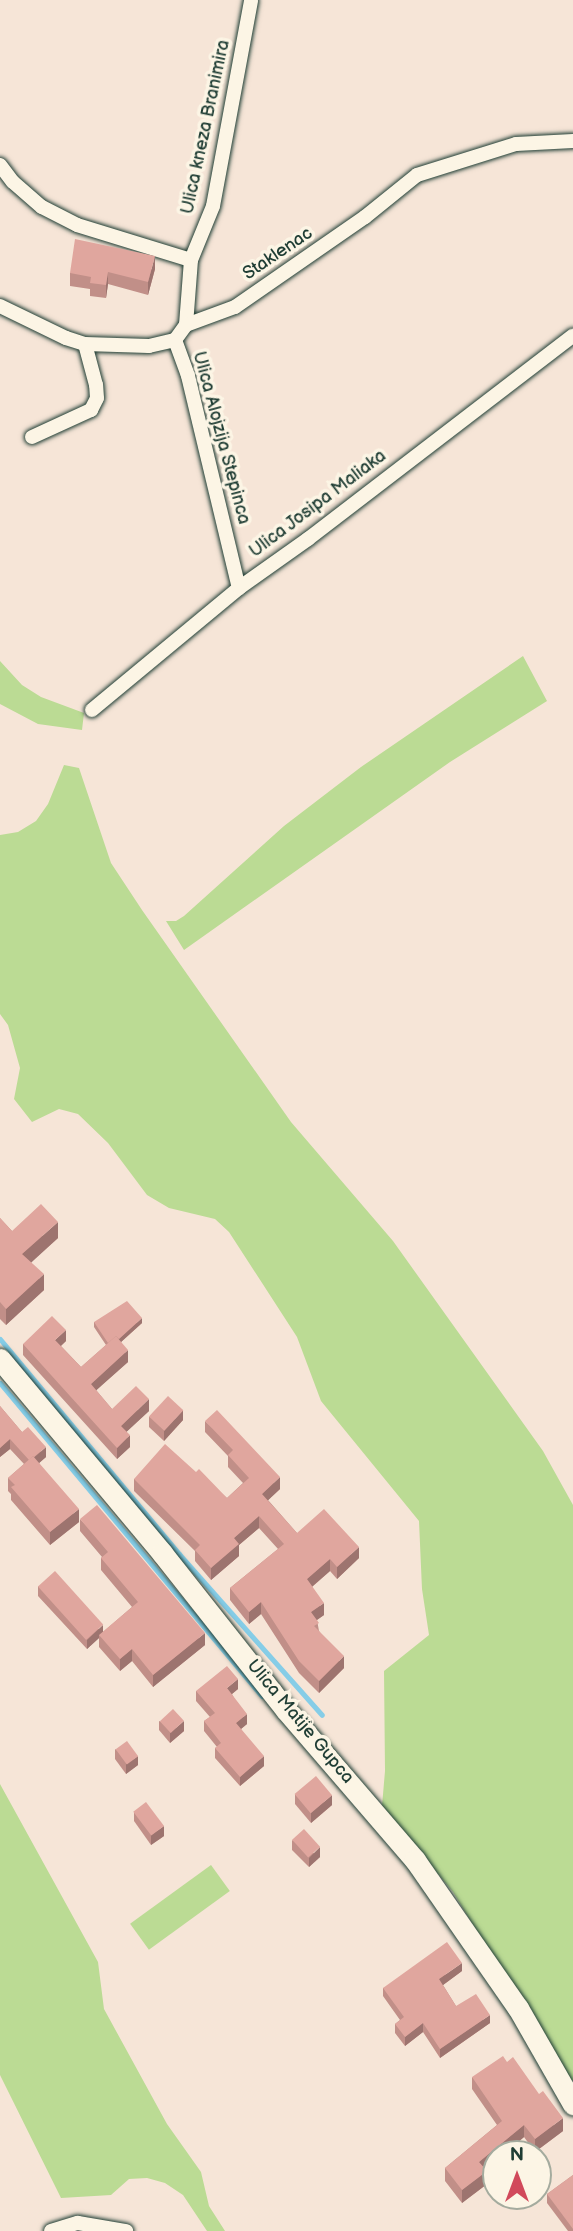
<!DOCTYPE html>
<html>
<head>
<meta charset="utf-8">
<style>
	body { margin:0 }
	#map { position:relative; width:573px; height:2231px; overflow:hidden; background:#f6e5d7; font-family:"Balsamiq Sans",sans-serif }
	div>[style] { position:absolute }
	.green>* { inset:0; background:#bbdb94; transform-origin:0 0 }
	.stream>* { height:5px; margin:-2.5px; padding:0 2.5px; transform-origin:2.5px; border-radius:2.5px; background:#86cde7 }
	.roads { filter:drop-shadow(0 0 2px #1f3d34) drop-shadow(0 0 2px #1f3d34) }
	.street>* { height:14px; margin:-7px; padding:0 7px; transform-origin:7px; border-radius:7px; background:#fcf5e5 }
	.secondary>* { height:21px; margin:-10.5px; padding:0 10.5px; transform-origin:10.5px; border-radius:10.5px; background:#fcf5e5 }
	.wall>* { inset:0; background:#c18f88 }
	.shaded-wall>* { inset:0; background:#9d746f }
	.building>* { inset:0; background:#e0a69e; transform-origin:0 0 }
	span { translate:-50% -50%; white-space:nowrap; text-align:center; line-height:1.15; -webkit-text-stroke:7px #fcf5e5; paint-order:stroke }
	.street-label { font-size:18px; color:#1f3d34 }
	.north { position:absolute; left:482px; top:2140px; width:70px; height:70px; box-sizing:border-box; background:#fcf5e5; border:2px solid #a4ab9e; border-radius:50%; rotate:0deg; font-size:19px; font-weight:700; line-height:28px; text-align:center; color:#1f3d34 }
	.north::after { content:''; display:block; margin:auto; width:24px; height:32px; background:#d1495b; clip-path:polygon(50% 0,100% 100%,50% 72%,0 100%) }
</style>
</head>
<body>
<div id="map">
	<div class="green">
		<i style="clip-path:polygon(523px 656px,547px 701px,450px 762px,184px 950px,166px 921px,176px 921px,184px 916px,284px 826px,361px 767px)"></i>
		<i style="clip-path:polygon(0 661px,22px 685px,41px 697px,84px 713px,82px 730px,38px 724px,0 704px)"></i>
		<i style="clip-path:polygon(64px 765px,79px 768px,111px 863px,142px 910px,291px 1122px,393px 1241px,543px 1451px,573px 1505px,573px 2080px,565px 2083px,542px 2038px,453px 1892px,382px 1806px,385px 1771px,384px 1671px,429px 1635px,422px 1589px,419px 1521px,321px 1401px,297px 1337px,229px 1232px,215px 1219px,169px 1208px,147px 1195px,108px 1143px,78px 1114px,59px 1109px,32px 1122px,14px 1099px,20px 1068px,8px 1025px,0 1014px,0 835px,18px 832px,36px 821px,48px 804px)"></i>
		<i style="clip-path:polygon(0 1784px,98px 1962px,104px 2009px,167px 2124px,201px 2172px,209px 2206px,225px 2231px,207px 2231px,183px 2195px,165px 2183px,147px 2178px,129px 2179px,111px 2195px,61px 2198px,0 2075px)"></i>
		<i style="left:211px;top:1865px;width:32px;height:100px;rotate:54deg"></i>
	</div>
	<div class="stream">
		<i style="left:0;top:1339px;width:280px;rotate:50.2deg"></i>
		<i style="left:179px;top:1554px;width:215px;rotate:48.4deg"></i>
		<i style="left:0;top:1383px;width:408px;rotate:50.1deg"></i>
	</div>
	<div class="roads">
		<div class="street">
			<i style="left:0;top:165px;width:21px;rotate:53deg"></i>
			<i style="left:13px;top:182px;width:38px;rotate:41deg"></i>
			<i style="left:42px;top:207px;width:39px;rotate:27deg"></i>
			<i style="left:77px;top:225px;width:119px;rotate:17.1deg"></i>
			<i style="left:191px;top:260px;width:65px;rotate:94.4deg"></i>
			<i style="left:191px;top:260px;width:58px;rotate:-67.8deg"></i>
			<i style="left:213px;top:206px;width:209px;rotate:-79.5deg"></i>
			<i style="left:0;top:306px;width:73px;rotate:25.9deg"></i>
			<i style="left:66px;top:338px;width:20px;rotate:18deg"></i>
			<i style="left:85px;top:344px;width:64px;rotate:1.8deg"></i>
			<i style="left:149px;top:346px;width:27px;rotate:-13deg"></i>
			<i style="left:175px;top:340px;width:19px;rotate:-54deg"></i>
			<i style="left:186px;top:325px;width:52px;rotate:-20.2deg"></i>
			<i style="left:235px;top:307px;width:158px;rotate:-34.7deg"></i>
			<i style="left:365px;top:217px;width:67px;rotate:-38.9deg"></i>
			<i style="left:417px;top:175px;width:104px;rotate:-17.4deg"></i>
			<i style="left:516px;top:144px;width:57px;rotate:-3deg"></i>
			<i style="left:175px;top:340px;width:38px;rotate:70deg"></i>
			<i style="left:188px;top:376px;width:218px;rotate:76.5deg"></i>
			<i style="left:32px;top:437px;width:65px;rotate:-24.6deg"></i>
			<i style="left:91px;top:410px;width:13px;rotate:-63deg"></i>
			<i style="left:97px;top:398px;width:13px;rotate:-94deg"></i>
			<i style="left:96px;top:385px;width:42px;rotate:-105deg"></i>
			<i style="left:92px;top:710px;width:191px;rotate:-39.7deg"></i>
			<i style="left:239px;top:588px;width:85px;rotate:-35.4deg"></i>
			<i style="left:308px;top:539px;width:334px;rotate:-37.5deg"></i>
			<i style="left:51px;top:2231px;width:28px;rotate:-17deg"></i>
			<i style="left:78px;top:2223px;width:49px;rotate:9.5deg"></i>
		</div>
		<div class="secondary">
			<i style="left:0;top:1359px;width:253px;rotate:50.1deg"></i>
			<i style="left:162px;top:1553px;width:200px;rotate:51.7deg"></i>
			<i style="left:286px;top:1710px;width:198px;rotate:49.3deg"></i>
			<i style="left:415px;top:1860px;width:180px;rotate:55.2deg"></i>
			<i style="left:518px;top:2008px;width:111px;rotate:60.2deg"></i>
		</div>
	</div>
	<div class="wall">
		<i style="clip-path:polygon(155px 269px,148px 295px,108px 284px,106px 298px,90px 296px,90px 289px,70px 286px,70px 273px)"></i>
		<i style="clip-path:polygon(0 1218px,12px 1231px,58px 1238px,31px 1262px,44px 1290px,6px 1325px,0 1319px)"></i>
		<i style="clip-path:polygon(94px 1322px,142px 1323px,121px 1342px,128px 1362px,96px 1390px,112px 1409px,149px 1411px,126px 1432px,130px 1447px,117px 1459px,23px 1355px,23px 1344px,66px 1341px,61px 1346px,81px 1367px,106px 1345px,94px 1327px)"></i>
		<i style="clip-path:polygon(0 1406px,22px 1432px,46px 1457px,39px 1463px,79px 1522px,50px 1545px,11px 1500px,11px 1494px,8px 1491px,8px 1478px,24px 1464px,10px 1449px,0 1457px)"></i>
		<i style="clip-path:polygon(149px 1417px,183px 1420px,164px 1441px,149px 1427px)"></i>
		<i style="clip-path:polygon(205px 1421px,280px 1489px,268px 1500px,297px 1533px,359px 1558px,337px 1579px,330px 1571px,312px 1587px,324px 1615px,317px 1620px,319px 1631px,344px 1668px,319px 1693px,299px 1673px,261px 1614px,249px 1624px,230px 1600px,230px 1588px,278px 1549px,259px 1528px,239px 1545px,239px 1556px,211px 1580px,195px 1561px,195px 1551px,134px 1491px,134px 1479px,196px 1472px,227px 1498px,243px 1483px,228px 1467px,228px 1456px,205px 1432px)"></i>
		<i style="clip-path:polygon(80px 1519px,205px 1645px,153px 1687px,132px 1661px,120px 1671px,99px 1647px,99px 1638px,87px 1649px,38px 1596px,38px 1586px,103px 1632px,132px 1607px,101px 1570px,101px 1558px,102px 1557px,80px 1531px)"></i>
		<i style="clip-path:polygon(238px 1689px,232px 1694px,247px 1724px,241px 1729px,264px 1766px,240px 1786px,215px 1758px,215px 1748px,217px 1747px,204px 1731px,204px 1721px,210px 1717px,196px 1701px,196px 1691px)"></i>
		<i style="clip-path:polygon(159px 1721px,184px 1731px,170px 1743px,159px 1730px)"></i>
		<i style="clip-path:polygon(115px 1749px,138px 1765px,126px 1774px,115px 1759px)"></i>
		<i style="clip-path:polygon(295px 1794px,332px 1805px,311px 1823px,295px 1804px)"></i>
		<i style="clip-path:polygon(134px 1812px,164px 1836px,151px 1845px,134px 1821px)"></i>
		<i style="clip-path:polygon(292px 1840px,320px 1857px,309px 1867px,292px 1850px)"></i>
		<i style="clip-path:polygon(462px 1971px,443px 1985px,456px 2006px,490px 2023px,440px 2058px,423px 2032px,405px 2046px,395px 2033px,395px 2024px,400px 2020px,383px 1996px,383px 1988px)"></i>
		<i style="clip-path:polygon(472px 2077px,563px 2131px,535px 2152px,524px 2137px,504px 2154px,496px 2154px,496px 2161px,485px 2169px,487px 2184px,462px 2203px,445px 2181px,445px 2168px,497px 2125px,472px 2089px)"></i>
		<i style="clip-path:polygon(573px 2175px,573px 2231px,568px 2231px,547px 2203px,547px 2194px)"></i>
	</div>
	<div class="shaded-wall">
		<i style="clip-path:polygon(155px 256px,155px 269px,148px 295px,148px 282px)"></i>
		<i style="clip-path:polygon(108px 272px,108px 284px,106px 298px,106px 285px)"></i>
		<i style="clip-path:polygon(58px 1222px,58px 1238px,22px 1271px,22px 1254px)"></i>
		<i style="clip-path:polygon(44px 1274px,44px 1290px,6px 1325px,6px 1309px)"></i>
		<i style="clip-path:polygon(142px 1318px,142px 1323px,110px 1352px,110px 1347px)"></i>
		<i style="clip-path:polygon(66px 1330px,66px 1341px,55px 1351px,55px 1340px)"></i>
		<i style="clip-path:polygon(128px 1350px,128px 1362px,91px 1395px,91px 1384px)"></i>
		<i style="clip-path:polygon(149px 1399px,149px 1411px,121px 1437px,121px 1426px)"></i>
		<i style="clip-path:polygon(183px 1410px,183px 1420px,164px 1441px,164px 1431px)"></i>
		<i style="clip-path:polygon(130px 1435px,130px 1447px,117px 1459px,117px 1448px)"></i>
		<i style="clip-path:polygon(10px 1439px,10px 1449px,0 1457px,0 1448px)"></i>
		<i style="clip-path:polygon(46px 1447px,46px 1457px,30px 1471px,30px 1461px)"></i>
		<i style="clip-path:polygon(280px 1477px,280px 1489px,262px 1506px,262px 1494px)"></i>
		<i style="clip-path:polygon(79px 1509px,79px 1522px,50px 1545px,50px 1532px)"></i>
		<i style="clip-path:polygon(259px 1516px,259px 1528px,239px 1545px,239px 1556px,211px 1580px,211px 1568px,234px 1538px)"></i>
		<i style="clip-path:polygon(359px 1547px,359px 1558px,337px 1579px,337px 1567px)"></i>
		<i style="clip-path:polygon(330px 1559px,330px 1571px,307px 1591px,307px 1579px)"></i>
		<i style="clip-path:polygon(261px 1602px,261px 1614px,249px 1624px,249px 1612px)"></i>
		<i style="clip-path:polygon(324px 1603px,324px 1615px,311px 1624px,311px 1612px)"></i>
		<i style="clip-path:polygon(103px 1625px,103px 1635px,99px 1635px,99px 1638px,87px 1649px,87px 1640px)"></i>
		<i style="clip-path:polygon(205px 1633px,205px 1645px,153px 1687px,153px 1675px)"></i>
		<i style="clip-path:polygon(132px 1649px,132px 1661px,120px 1671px,120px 1659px)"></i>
		<i style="clip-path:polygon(344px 1656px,344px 1668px,319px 1693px,319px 1681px)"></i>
		<i style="clip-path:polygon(238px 1679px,238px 1689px,227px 1698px,227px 1688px)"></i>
		<i style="clip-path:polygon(247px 1714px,247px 1724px,236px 1733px,236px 1723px)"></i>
		<i style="clip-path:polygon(184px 1721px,184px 1731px,170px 1743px,170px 1733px)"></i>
		<i style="clip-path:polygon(138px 1756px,138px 1765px,126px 1774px,126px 1764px)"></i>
		<i style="clip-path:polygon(264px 1756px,264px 1766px,240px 1786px,240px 1777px)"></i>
		<i style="clip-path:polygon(332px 1795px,332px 1805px,311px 1823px,311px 1813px)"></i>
		<i style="clip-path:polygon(164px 1826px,164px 1836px,151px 1845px,151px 1835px)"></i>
		<i style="clip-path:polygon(320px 1847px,320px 1857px,309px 1867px,309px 1858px)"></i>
		<i style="clip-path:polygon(462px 1963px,462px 1971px,439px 1988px,439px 1979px)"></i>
		<i style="clip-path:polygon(490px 2015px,490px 2023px,440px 2058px,440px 2049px)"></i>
		<i style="clip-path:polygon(423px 2023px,423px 2032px,405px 2046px,405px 2037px)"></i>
		<i style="clip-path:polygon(563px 2118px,563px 2131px,535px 2152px,535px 2139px)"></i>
		<i style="clip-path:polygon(524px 2125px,524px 2137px,504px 2154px,496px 2154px,496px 2161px,479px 2174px,479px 2162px)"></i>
		<i style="clip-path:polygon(487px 2171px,487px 2184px,462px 2203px,462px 2190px)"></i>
	</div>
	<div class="building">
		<i style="clip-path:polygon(75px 239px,155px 256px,148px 282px,108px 272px,106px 285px,90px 283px,91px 277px,70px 273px)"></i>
		<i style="clip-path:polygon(41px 1204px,58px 1222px,22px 1254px,44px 1274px,6px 1309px,0 1302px,0 1218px,12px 1231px)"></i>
		<i style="clip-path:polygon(127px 1301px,142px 1318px,119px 1339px,116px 1336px,108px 1343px,94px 1322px)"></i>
		<i style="clip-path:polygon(52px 1316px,66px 1330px,55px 1340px,81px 1367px,116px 1336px,128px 1350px,91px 1384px,112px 1409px,136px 1386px,149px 1399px,121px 1426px,130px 1435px,117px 1448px,23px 1344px)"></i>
		<i style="left:168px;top:1396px;width:21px;height:28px;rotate:43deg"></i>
		<i style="clip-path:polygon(0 1406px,22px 1432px,28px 1427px,46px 1447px,34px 1457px,33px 1456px,29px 1460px,10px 1439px,0 1448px)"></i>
		<i style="clip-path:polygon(217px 1410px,280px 1477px,262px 1494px,297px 1533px,324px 1509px,359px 1547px,337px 1567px,330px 1559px,307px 1579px,324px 1603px,311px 1612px,319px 1623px,314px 1626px,344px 1656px,319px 1681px,299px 1661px,261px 1602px,249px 1612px,230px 1588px,284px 1544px,259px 1516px,234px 1538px,239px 1544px,211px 1568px,195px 1550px,200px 1545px,134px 1479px,165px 1444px,196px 1472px,199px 1469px,227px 1498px,249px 1478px,228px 1455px,233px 1450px,205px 1421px)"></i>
		<i style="clip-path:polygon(33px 1456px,79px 1509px,50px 1532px,11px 1487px,15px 1485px,8px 1478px)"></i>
		<i style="clip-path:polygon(97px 1505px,205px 1633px,153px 1675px,132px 1649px,120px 1659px,99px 1635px,138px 1602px,101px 1558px,108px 1552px,80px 1519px)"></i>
		<i style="left:55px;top:1571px;width:72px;height:23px;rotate:48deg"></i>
		<i style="clip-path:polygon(227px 1666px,238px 1679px,227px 1688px,247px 1714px,236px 1723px,264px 1756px,240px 1777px,215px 1748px,221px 1743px,204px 1721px,215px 1713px,196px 1691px)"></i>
		<i style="left:173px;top:1709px;width:16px;height:18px;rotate:47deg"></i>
		<i style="left:127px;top:1741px;width:19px;height:14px;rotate:54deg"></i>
		<i style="left:316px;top:1776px;width:25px;height:28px;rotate:50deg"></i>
		<i style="left:146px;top:1802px;width:30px;height:16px;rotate:53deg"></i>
		<i style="left:304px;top:1829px;width:24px;height:16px;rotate:48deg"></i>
		<i style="clip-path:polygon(447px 1942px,462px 1963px,439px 1979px,456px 2006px,476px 1994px,490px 2015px,440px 2049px,423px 2023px,405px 2037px,395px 2024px,404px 2017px,383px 1988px)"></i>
		<i style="clip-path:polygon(503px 2056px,507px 2062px,513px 2057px,539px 2094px,543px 2091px,563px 2118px,535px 2139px,524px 2125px,479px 2162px,487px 2171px,462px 2190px,445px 2168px,502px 2121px,472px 2077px)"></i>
		<i style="clip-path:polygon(573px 2175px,573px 2229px,547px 2194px)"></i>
	</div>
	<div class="street-label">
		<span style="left:206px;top:127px;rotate:-78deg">Ulica kneza Branimira</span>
		<span style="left:278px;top:254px;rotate:-34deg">Staklenac</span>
		<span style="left:221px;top:438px;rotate:75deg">Ulica Alojzija Stepinca</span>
		<span style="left:318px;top:504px;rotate:-37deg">Ulica Josipa Maliaka</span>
		<span style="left:300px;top:1722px;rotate:50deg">Ulica Matije Gupca</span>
	</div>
	<div class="north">N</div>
</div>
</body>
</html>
